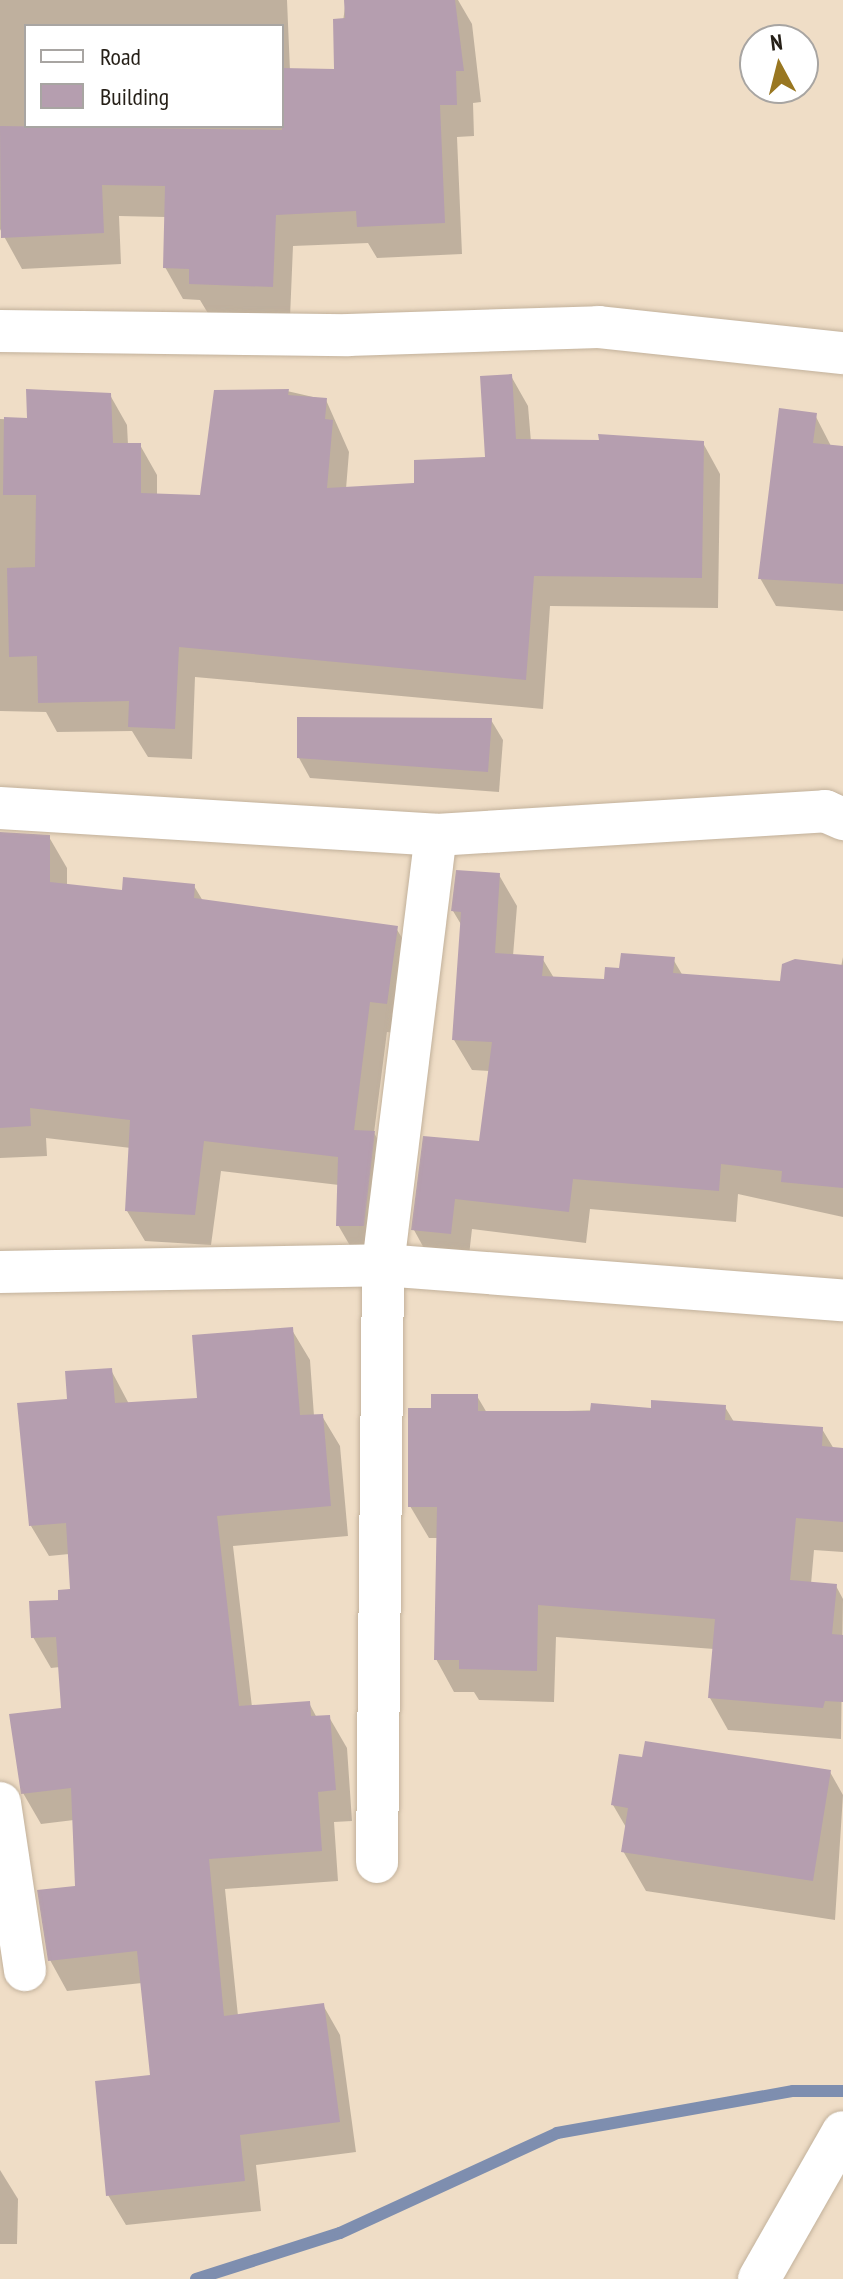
<!DOCTYPE html>
<html>
<head>
<meta charset="utf-8">
<style>
	body { margin:0 }
	#map { position:relative; width:843px; height:2279px; overflow:hidden; background:#efddc6; font-family:"PT Sans Narrow",sans-serif }
	div>[style] { position:absolute }
	.shadow>* { inset:0; background:#0003 }
	.stream>* { height:12px; margin:-6px; padding:0 6px; transform-origin:6px; border-radius:6px; background:#7e8eaf }
	.building>* { inset:0; background:#b59eaf }
	.roads { filter:drop-shadow(0 0 2px #c2b19b) drop-shadow(0 0 2px #c2b19b) }
	.street>* { height:42px; margin:-21px; padding:0 21px; transform-origin:21px; border-radius:21px; background:#fff }
	span { translate:-50% -50%; white-space:nowrap; text-align:center; line-height:1.15; -webkit-text-stroke:6px #fff; paint-order:stroke }
	.legend { position:absolute; left:24px; top:24px; width:260px; height:104px; box-sizing:border-box; background:#fff; border:2px solid #a8a5a2; margin:0; padding:10px 14px; list-style:none; font-size:24px; color:#251f17 }
	.legend li { display:flex; align-items:center; gap:16px; height:40px }
	.legend b { width:40px; border:2px solid #a8a5a2 }
	.north { position:absolute; left:739px; top:24px; width:80px; height:80px; box-sizing:border-box; background:#fff; border:2px solid #a8a5a2; border-radius:50%; rotate:353deg; font-size:22px; font-weight:700; line-height:32px; text-align:center; color:#251f17 }
	.north::after { content:''; display:block; margin:auto; width:28px; height:36px; background:#997721; clip-path:polygon(50% 0,100% 100%,50% 72%,0 100%) }
</style>
</head>
<body>
<div id="map">
	<div class="shadow">
		<i style="clip-path:polygon(evenodd,0 0,287px 0,290px 71px,336px 71px,346px 0,458px 0,472px 24px,481px 102px,473px 103px,474px 136px,457px 137px,462px 254px,377px 258px,368px 243px,293px 246px,290px 318px,209px 315px,200px 300px,183px 299px,165px 267px,166px 217px,119px 216px,121px 264px,22px 269px,0 229px,0 0,26px 26px,282px 26px,282px 126px,26px 126px,26px 26px)"></i>
		<i style="clip-path:polygon(511px 376px,528px 406px,531px 442px,703px 443px,720px 474px,718px 608px,550px 606px,543px 709px,195px 677px,192px 759px,148px 757px,132px 731px,57px 732px,46px 712px,0 711px,0 419px,29px 420px,110px 395px,127px 425px,128px 445px,140px 445px,157px 475px,157px 496px,201px 497px,287px 391px,326px 400px,349px 452px,346px 489px,417px 485px,487px 459px)"></i>
		<i style="clip-path:polygon(815px 415px,831px 446px,843px 448px,843px 611px,776px 606px,760px 578px)"></i>
		<i style="clip-path:polygon(491px 720px,503px 740px,499px 792px,310px 778px,299px 758px)"></i>
		<i style="clip-path:polygon(0 835px,49px 837px,67px 868px,67px 886px,124px 892px,194px 886px,203px 901px,396px 928px,414px 958px,403px 1034px,387px 1032px,374px 1133px,392px 1164px,380px 1256px,356px 1256px,338px 1225px,339px 1185px,221px 1171px,211px 1245px,145px 1241px,127px 1211px,131px 1148px,46px 1138px,47px 1156px,0 1158px)"></i>
		<i style="clip-path:polygon(499px 875px,517px 906px,513px 956px,542px 958px,554px 978px,606px 981px,673px 959px,683px 976px,781px 983px,841px 967px,843px 957px,843px 1217px,738px 1194px,736px 1222px,590px 1209px,586px 1243px,472px 1229px,468px 1264px,431px 1261px,414px 1230px,481px 1143px,490px 1071px,472px 1070px,454px 1040px,462px 926px,453px 911px)"></i>
		<i style="clip-path:polygon(292px 1330px,310px 1360px,314px 1416px,322px 1416px,340px 1446px,348px 1536px,233px 1546px,252px 1707px,309px 1703px,317px 1718px,329px 1717px,347px 1748px,352px 1821px,334px 1822px,338px 1881px,225px 1889px,238px 2016px,323px 2005px,340px 2035px,356px 2152px,256px 2165px,261px 2211px,126px 2225px,108px 2195px,152px 2077px,142px 1983px,67px 1991px,50px 1960px,77px 1887px,74px 1820px,41px 1824px,23px 1793px,63px 1709px,60px 1667px,51px 1668px,33px 1637px,72px 1591px,69px 1554px,49px 1556px,31px 1526px,69px 1401px,111px 1370px,129px 1404px,199px 1400px)"></i>
		<i style="clip-path:polygon(477px 1396px,487px 1413px,725px 1407px,734px 1422px,822px 1429px,834px 1449px,843px 1450px,843px 1552px,814px 1550px,811px 1584px,836px 1586px,843px 1599px,841px 1739px,728px 1730px,710px 1698px,714px 1649px,556px 1637px,554px 1702px,479px 1700px,474px 1692px,454px 1692px,436px 1659px,439px 1538px,429px 1538px,410px 1506px,433px 1410px)"></i>
		<i style="clip-path:polygon(830px 1772px,843px 1795px,835px 1920px,646px 1891px,623px 1851px,627px 1829px,613px 1805px)"></i>
		<i style="clip-path:polygon(0 2170px,18px 2199px,17px 2244px,0 2244px)"></i>
	</div>
	<div class="stream">
		<i style="left:196px;top:2279px;width:151px;rotate:-17.7deg"></i>
		<i style="left:340px;top:2233px;width:239px;rotate:-24.7deg"></i>
		<i style="left:557px;top:2133px;width:240px;rotate:-10.1deg"></i>
		<i style="left:793px;top:2091px;width:50px"></i>
	</div>
	<div class="building">
		<i style="clip-path:polygon(344px 0,455px 0,464px 71px,456px 71px,457px 105px,440px 105px,445px 223px,357px 227px,356px 211px,276px 215px,273px 287px,189px 284px,189px 269px,163px 268px,165px 186px,102px 185px,104px 233px,1px 238px,0 126px,282px 130px,282px 68px,334px 69px,333px 19px,345px 18px)"></i>
		<i style="clip-path:polygon(512px 374px,516px 439px,599px 440px,598px 434px,704px 441px,702px 578px,534px 576px,526px 680px,179px 647px,175px 729px,128px 727px,129px 701px,38px 703px,37px 656px,9px 657px,7px 568px,35px 567px,36px 495px,3px 495px,4px 417px,27px 418px,26px 389px,111px 393px,113px 443px,141px 443px,141px 493px,200px 495px,214px 390px,289px 389px,288px 395px,327px 398px,325px 419px,333px 420px,327px 488px,414px 483px,414px 460px,485px 457px,480px 376px)"></i>
		<i style="clip-path:polygon(779px 408px,817px 413px,813px 443px,843px 446px,843px 584px,758px 579px)"></i>
		<i style="clip-path:polygon(297px 717px,492px 718px,488px 772px,297px 758px)"></i>
		<i style="clip-path:polygon(0 832px,50px 835px,50px 882px,122px 890px,123px 877px,195px 884px,194px 898px,398px 926px,387px 1004px,370px 1002px,354px 1130px,375px 1131px,364px 1226px,336px 1226px,338px 1157px,204px 1141px,195px 1215px,125px 1211px,130px 1120px,30px 1108px,31px 1126px,0 1128px)"></i>
		<i style="clip-path:polygon(456px 870px,500px 873px,495px 953px,544px 956px,542px 976px,604px 979px,605px 967px,619px 968px,621px 953px,675px 957px,673px 973px,780px 981px,782px 964px,795px 959px,843px 965px,843px 1188px,781px 1182px,782px 1171px,721px 1164px,719px 1191px,573px 1179px,569px 1212px,455px 1199px,451px 1234px,411px 1230px,423px 1136px,479px 1141px,492px 1042px,452px 1040px,461px 912px,451px 911px)"></i>
		<i style="clip-path:polygon(293px 1327px,300px 1415px,323px 1414px,331px 1506px,217px 1516px,239px 1706px,310px 1701px,311px 1716px,330px 1715px,336px 1790px,318px 1792px,322px 1851px,209px 1859px,224px 2016px,324px 2003px,340px 2122px,240px 2135px,245px 2181px,106px 2196px,95px 2081px,150px 2075px,137px 1951px,48px 1961px,37px 1890px,75px 1886px,71px 1788px,21px 1794px,9px 1714px,61px 1708px,56px 1637px,31px 1638px,29px 1601px,58px 1600px,58px 1590px,70px 1589px,66px 1523px,29px 1526px,17px 1403px,67px 1399px,65px 1371px,112px 1368px,115px 1403px,197px 1398px,192px 1335px)"></i>
		<i style="clip-path:polygon(431px 1394px,478px 1394px,478px 1411px,590px 1411px,591px 1403px,651px 1408px,651px 1400px,726px 1405px,725px 1420px,823px 1427px,822px 1446px,843px 1448px,843px 1522px,796px 1518px,790px 1580px,837px 1584px,832px 1634px,843px 1635px,843px 1702px,825px 1701px,823px 1708px,708px 1698px,715px 1619px,538px 1605px,537px 1671px,459px 1669px,459px 1660px,434px 1660px,437px 1507px,408px 1507px,408px 1408px,431px 1408px)"></i>
		<i style="clip-path:polygon(645px 1741px,831px 1770px,813px 1881px,621px 1852px,628px 1808px,611px 1805px,619px 1754px,642px 1757px)"></i>
	</div>
	<div class="roads">
		<div class="street">
			<i style="left:0;top:331px;width:348px;rotate:0.7deg"></i>
			<i style="left:348px;top:335px;width:251px;rotate:-1.8deg"></i>
			<i style="left:599px;top:327px;width:245px;rotate:6.1deg"></i>
			<i style="left:0;top:808px;width:437px;rotate:3.5deg"></i>
			<i style="left:436px;top:835px;width:390px;rotate:-3.5deg"></i>
			<i style="left:825px;top:811px;width:20px;rotate:24deg"></i>
			<i style="left:0;top:1272px;width:383px;rotate:-1deg"></i>
			<i style="left:383px;top:1265px;width:461px;rotate:4.4deg"></i>
			<i style="left:0;top:1803px;width:169px;rotate:81.5deg"></i>
			<i style="left:377px;top:1862px;width:597px;rotate:-89.42deg"></i>
			<i style="left:383px;top:1265px;width:433px;rotate:-83deg"></i>
			<i style="left:759px;top:2279px;width:169px;rotate:-60.3deg"></i>
		</div>
	</div>
	<ul class="legend">
	<li><b style="height:10px;background:#fff"></b>Road</li>
	<li><b style="height:22px;background:#b59eaf"></b>Building</li>
	</ul>
	<div class="north">N</div>
</div>
</body>
</html>
